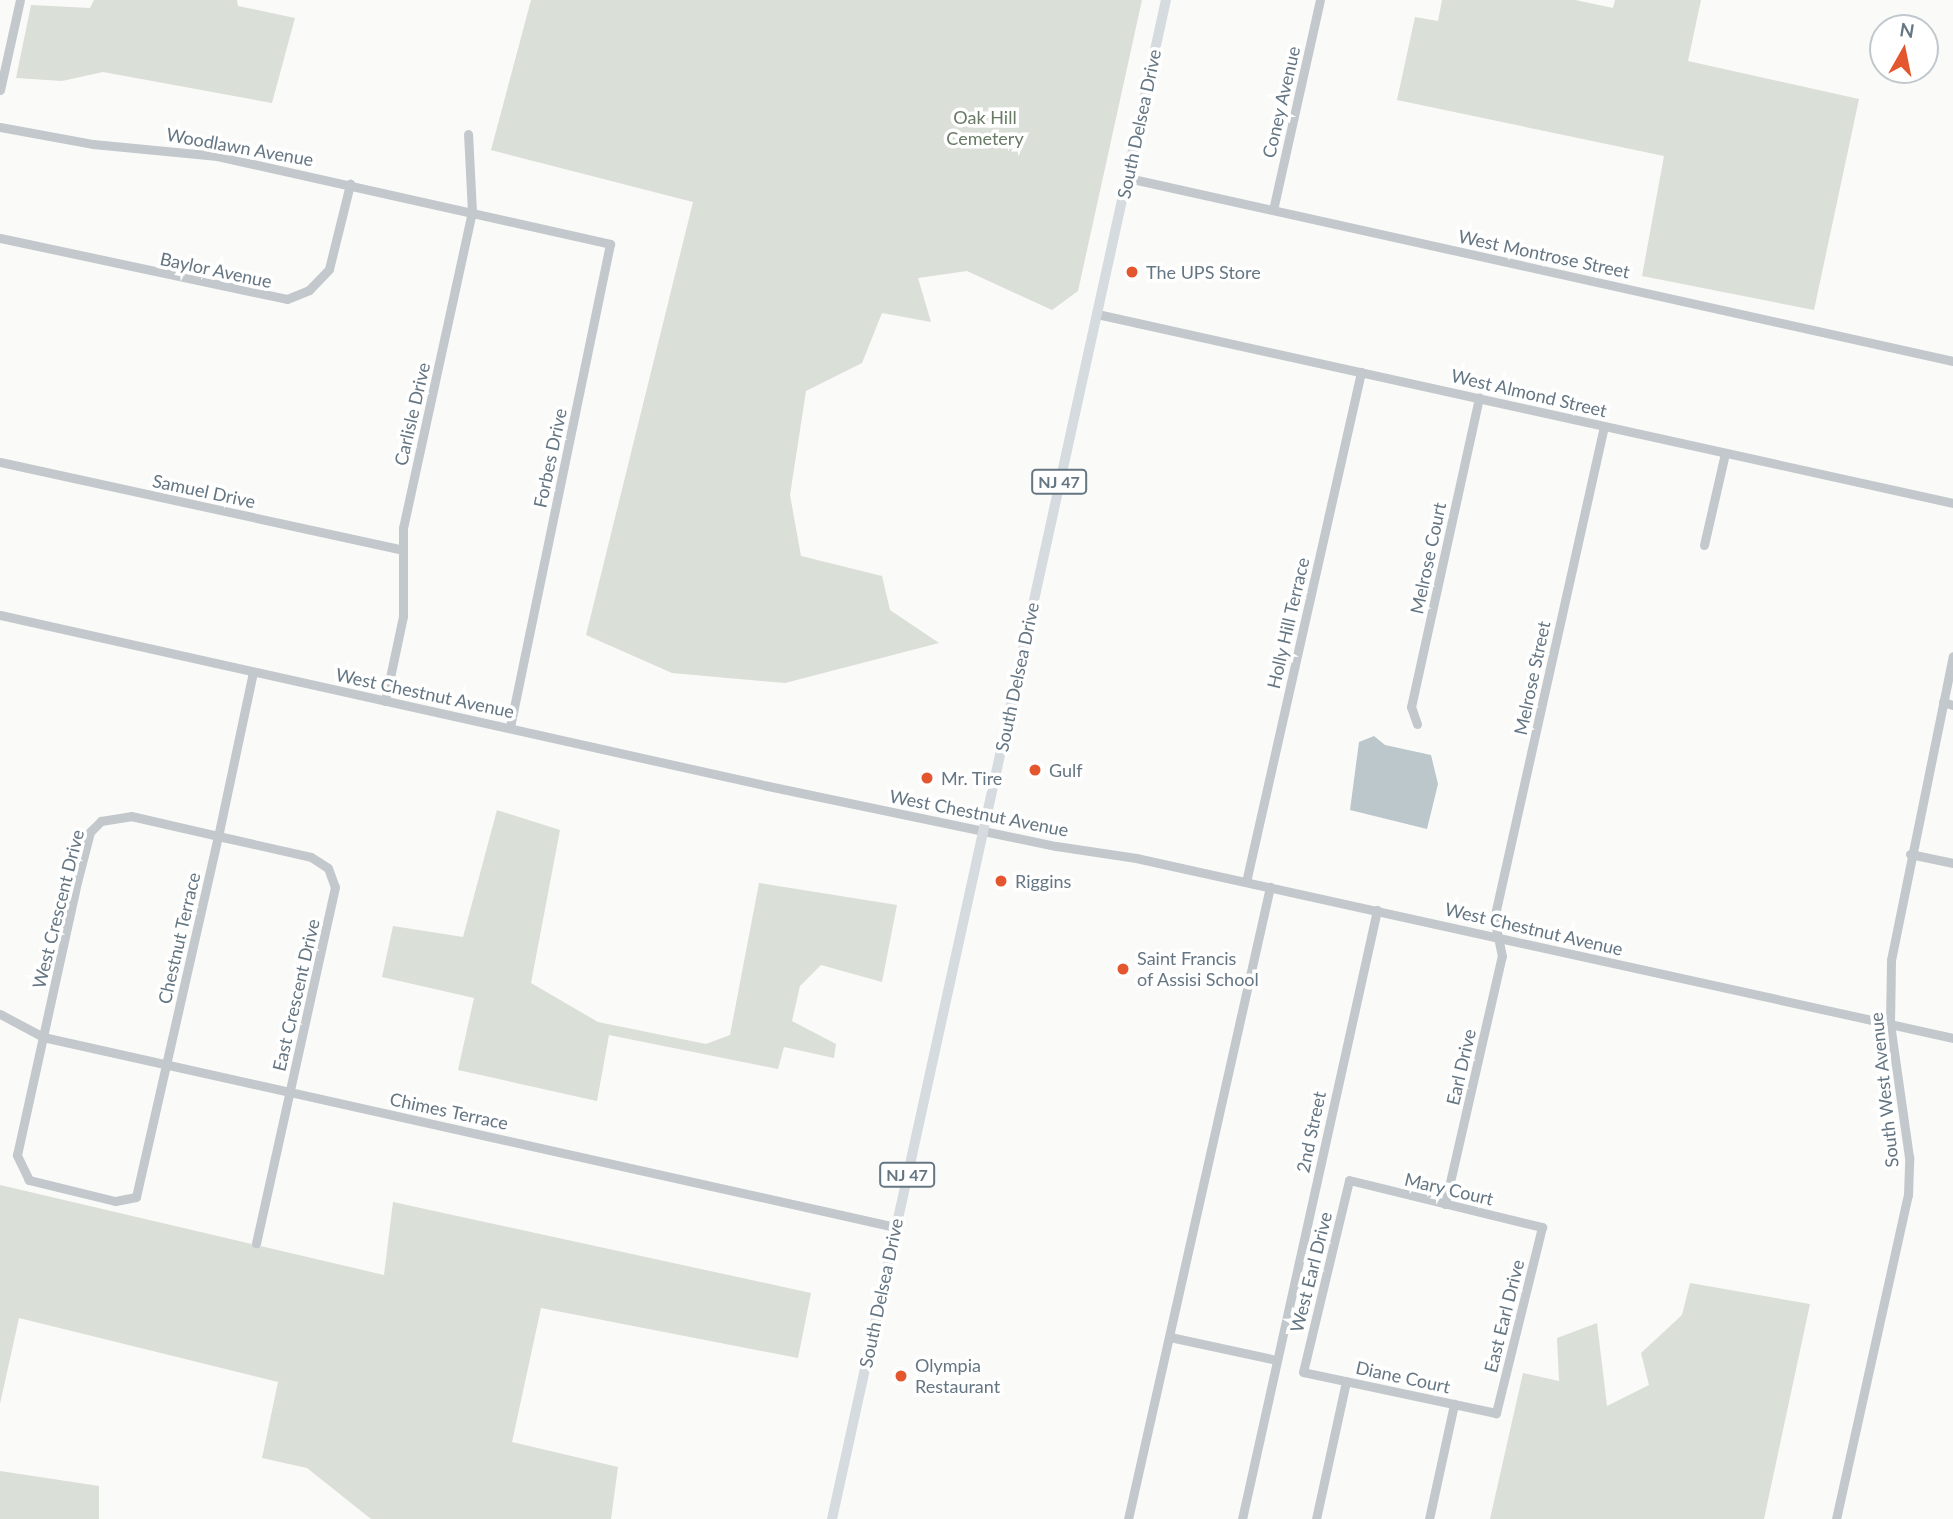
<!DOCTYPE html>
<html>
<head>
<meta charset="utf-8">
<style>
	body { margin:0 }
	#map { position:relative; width:1953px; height:1519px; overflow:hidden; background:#fafaf8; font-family:Lato,sans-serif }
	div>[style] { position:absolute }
	.green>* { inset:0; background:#dadfd7 }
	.water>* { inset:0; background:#bbc7cb }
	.minor>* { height:9px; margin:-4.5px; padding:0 4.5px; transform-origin:4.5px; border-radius:4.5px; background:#c3c8cc }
	.major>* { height:10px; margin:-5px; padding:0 5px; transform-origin:5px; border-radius:5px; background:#d6dbdf }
	.dots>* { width:19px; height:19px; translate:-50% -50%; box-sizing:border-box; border:4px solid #fff; border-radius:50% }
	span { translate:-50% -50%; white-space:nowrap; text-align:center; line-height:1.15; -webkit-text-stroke:7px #fff; paint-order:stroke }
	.shield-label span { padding:2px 5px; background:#fff; border:2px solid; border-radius:5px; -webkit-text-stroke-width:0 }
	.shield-label { font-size:16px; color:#657683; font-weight:700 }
	.street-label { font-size:18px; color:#657683 }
	.park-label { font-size:18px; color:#687a64 }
	.poi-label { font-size:18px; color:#657683 }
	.left { translate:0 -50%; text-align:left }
	.north { position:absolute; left:1869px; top:14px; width:70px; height:70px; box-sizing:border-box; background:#fff; border:2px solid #c1c8cd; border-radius:50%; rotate:9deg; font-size:19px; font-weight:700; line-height:28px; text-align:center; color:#657683 }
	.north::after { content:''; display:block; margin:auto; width:24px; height:32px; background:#e4572e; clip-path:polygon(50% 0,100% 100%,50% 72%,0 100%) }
</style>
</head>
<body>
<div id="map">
	<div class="green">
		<i style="clip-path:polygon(94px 0,237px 0,238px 6px,295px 18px,272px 103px,103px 72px,62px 81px,16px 78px,31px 5px,90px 8px)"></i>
		<i style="clip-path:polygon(531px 0,1142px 0,1078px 291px,1052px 310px,967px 271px,918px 278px,931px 322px,882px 313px,862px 363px,806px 391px,790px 495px,801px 556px,882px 576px,890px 610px,939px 643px,785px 683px,672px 673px,586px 635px,693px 202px,491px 150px)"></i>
		<i style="clip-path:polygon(1442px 0,1575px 0,1613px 8px,1615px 0,1701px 0,1688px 61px,1859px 99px,1814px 310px,1642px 276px,1664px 156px,1397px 100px,1415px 17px,1438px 21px)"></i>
		<i style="clip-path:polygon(497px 810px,560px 830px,531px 983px,598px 1022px,706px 1044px,730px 1035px,759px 883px,897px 905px,882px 982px,821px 965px,800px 986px,792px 1021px,836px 1044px,834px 1058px,784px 1047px,778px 1069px,609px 1035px,597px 1101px,458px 1070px,474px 998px,382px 977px,393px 926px,463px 937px)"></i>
		<i style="clip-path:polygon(0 1185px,384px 1275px,393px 1202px,811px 1293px,798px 1358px,541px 1308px,512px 1442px,618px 1467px,611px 1519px,371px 1519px,307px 1468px,262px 1458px,278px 1382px,19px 1318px,0 1404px)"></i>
		<i style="clip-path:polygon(1690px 1283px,1810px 1304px,1764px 1519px,1490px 1519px,1523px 1373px,1559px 1381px,1557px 1338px,1597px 1323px,1607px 1406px,1649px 1385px,1641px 1353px,1682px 1315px)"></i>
		<i style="clip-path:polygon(0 1471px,99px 1486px,99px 1519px,0 1519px)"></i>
	</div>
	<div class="water">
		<i style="clip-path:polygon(1374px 736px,1385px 745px,1431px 755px,1438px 784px,1427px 829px,1350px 810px,1359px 742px)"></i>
	</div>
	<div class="minor">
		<i style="left:0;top:90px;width:92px;rotate:-77.5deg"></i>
		<i style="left:0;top:127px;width:95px;rotate:10.4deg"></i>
		<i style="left:93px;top:144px;width:125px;rotate:5.5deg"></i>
		<i style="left:217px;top:156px;width:403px;rotate:12.6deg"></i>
		<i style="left:610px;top:244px;width:494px;rotate:101.7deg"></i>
		<i style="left:1128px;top:178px;width:845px;rotate:12.51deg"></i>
		<i style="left:1273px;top:210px;width:215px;rotate:-77.4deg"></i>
		<i style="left:0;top:238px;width:293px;rotate:12deg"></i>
		<i style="left:287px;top:299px;width:24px;rotate:-22deg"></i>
		<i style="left:309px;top:290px;width:29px;rotate:-46deg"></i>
		<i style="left:329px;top:269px;width:88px;rotate:-76.1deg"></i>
		<i style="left:1097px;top:314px;width:877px;rotate:12.45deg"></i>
		<i style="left:0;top:462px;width:412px;rotate:12.3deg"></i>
		<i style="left:1704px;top:545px;width:94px;rotate:-77.1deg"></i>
		<i style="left:0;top:615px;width:787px;rotate:12.55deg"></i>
		<i style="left:768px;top:786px;width:294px;rotate:11.8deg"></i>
		<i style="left:1056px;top:846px;width:81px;rotate:8.5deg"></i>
		<i style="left:1136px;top:858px;width:837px;rotate:12.42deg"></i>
		<i style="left:253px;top:672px;width:168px;rotate:102deg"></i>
		<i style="left:218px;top:836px;width:370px;rotate:102.8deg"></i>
		<i style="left:136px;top:1197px;width:21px;rotate:169deg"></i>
		<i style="left:115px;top:1201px;width:89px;rotate:-166.3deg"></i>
		<i style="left:29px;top:1180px;width:28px;rotate:-116deg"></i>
		<i style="left:17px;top:1155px;width:280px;rotate:-77.6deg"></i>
		<i style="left:77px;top:882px;width:52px;rotate:-75.4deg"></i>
		<i style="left:90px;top:832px;width:16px;rotate:-45deg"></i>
		<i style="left:101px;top:821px;width:30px;rotate:-9deg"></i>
		<i style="left:131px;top:816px;width:89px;rotate:12.9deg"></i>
		<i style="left:218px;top:836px;width:95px;rotate:12.7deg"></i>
		<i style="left:311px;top:857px;width:20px;rotate:33deg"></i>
		<i style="left:328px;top:868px;width:20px;rotate:70deg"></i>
		<i style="left:335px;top:887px;width:365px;rotate:102.5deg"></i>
		<i style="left:385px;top:701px;width:87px;rotate:-78deg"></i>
		<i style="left:403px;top:616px;width:88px;rotate:-90deg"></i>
		<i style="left:403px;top:528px;width:323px;rotate:-77.7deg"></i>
		<i style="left:472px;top:212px;width:78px;rotate:-92.9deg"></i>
		<i style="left:1943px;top:702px;width:10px;rotate:17deg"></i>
		<i style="left:1417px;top:724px;width:18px;rotate:-109deg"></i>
		<i style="left:1411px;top:707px;width:317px;rotate:-77.6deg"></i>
		<i style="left:1910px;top:854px;width:44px;rotate:11.8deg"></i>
		<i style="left:1246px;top:882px;width:523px;rotate:-77.29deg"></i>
		<i style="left:0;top:1014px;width:49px;rotate:28.1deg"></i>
		<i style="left:43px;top:1037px;width:873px;rotate:12.57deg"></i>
		<i style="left:1349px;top:1180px;width:199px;rotate:13.7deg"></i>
		<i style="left:1542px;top:1227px;width:192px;rotate:103.9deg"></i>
		<i style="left:1496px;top:1413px;width:197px;rotate:-168deg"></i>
		<i style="left:1303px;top:1372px;width:197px;rotate:-76.5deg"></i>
		<i style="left:1445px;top:1204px;width:254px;rotate:-77.1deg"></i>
		<i style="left:1502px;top:956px;width:38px;rotate:-102deg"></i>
		<i style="left:1494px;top:919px;width:505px;rotate:-77.42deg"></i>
		<i style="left:1170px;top:1337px;width:108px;rotate:12.2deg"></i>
		<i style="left:1128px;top:1519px;width:648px;rotate:-77.34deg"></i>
		<i style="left:1242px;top:1519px;width:624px;rotate:-77.5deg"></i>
		<i style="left:1316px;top:1519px;width:141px;rotate:-77.7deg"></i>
		<i style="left:1429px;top:1519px;width:118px;rotate:-77.7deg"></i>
		<i style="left:1836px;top:1519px;width:332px;rotate:-77.5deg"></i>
		<i style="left:1908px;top:1195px;width:38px;rotate:-88deg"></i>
		<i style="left:1909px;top:1157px;width:134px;rotate:-98.1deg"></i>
		<i style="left:1890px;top:1024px;width:64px;rotate:-89.1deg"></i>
		<i style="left:1891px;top:960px;width:310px;rotate:-78.5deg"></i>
	</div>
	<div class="major">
		<i style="left:832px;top:1519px;width:1555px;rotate:-77.6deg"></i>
	</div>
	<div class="dots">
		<i style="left:1132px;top:272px;background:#e4572e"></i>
		<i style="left:1035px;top:770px;background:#e4572e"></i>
		<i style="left:927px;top:778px;background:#e4572e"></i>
		<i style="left:1001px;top:881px;background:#e4572e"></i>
		<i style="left:1123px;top:969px;background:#e4572e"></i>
		<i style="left:901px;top:1376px;background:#e4572e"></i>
	</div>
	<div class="shield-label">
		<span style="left:1059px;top:482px">NJ 47</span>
		<span style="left:907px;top:1175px">NJ 47</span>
	</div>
	<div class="street-label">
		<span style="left:1281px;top:102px;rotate:-77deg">Coney Avenue</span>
		<span style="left:1139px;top:124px;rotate:-78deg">South Delsea Drive</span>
		<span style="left:240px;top:147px;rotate:10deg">Woodlawn Avenue</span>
		<span style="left:1544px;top:254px;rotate:12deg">West Montrose Street</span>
		<span style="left:216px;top:270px;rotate:12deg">Baylor Avenue</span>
		<span style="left:1529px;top:393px;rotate:13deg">West Almond Street</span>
		<span style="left:412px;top:414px;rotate:-77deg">Carlisle Drive</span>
		<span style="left:550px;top:458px;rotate:-78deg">Forbes Drive</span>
		<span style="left:204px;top:491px;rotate:12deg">Samuel Drive</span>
		<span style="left:1428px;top:558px;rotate:-78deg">Melrose Court</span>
		<span style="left:1288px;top:623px;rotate:-77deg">Holly Hill Terrace</span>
		<span style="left:1017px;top:677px;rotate:-78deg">South Delsea Drive</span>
		<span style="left:1532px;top:678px;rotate:-78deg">Melrose Street</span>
		<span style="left:425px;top:693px;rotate:12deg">West Chestnut Avenue</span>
		<span style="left:979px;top:813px;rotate:11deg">West Chestnut Avenue</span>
		<span style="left:58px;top:909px;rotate:-76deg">West Crescent Drive</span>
		<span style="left:1534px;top:929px;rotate:13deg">West Chestnut Avenue</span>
		<span style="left:179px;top:938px;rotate:-77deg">Chestnut Terrace</span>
		<span style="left:296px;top:995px;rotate:-77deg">East Crescent Drive</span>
		<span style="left:1461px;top:1067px;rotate:-77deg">Earl Drive</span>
		<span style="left:1884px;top:1090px;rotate:-96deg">South West Avenue</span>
		<span style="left:449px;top:1111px;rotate:12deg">Chimes Terrace</span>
		<span style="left:1311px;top:1132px;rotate:-78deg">2nd Street</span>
		<span style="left:1449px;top:1189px;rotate:13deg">Mary Court</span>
		<span style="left:1311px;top:1272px;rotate:-76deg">West Earl Drive</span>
		<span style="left:881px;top:1293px;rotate:-78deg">South Delsea Drive</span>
		<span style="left:1504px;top:1316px;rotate:-76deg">East Earl Drive</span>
		<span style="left:1403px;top:1377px;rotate:12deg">Diane Court</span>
	</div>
	<div class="park-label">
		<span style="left:985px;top:128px">Oak Hill<br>Cemetery</span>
	</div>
	<div class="poi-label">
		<span class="left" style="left:1146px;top:272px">The UPS Store</span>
		<span class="left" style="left:1049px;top:770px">Gulf</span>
		<span class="left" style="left:941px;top:778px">Mr. Tire</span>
		<span class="left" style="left:1015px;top:881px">Riggins</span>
		<span class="left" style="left:1137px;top:969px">Saint Francis<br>of Assisi School</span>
		<span class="left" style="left:915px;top:1376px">Olympia<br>Restaurant</span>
	</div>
	<div class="north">N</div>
</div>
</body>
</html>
